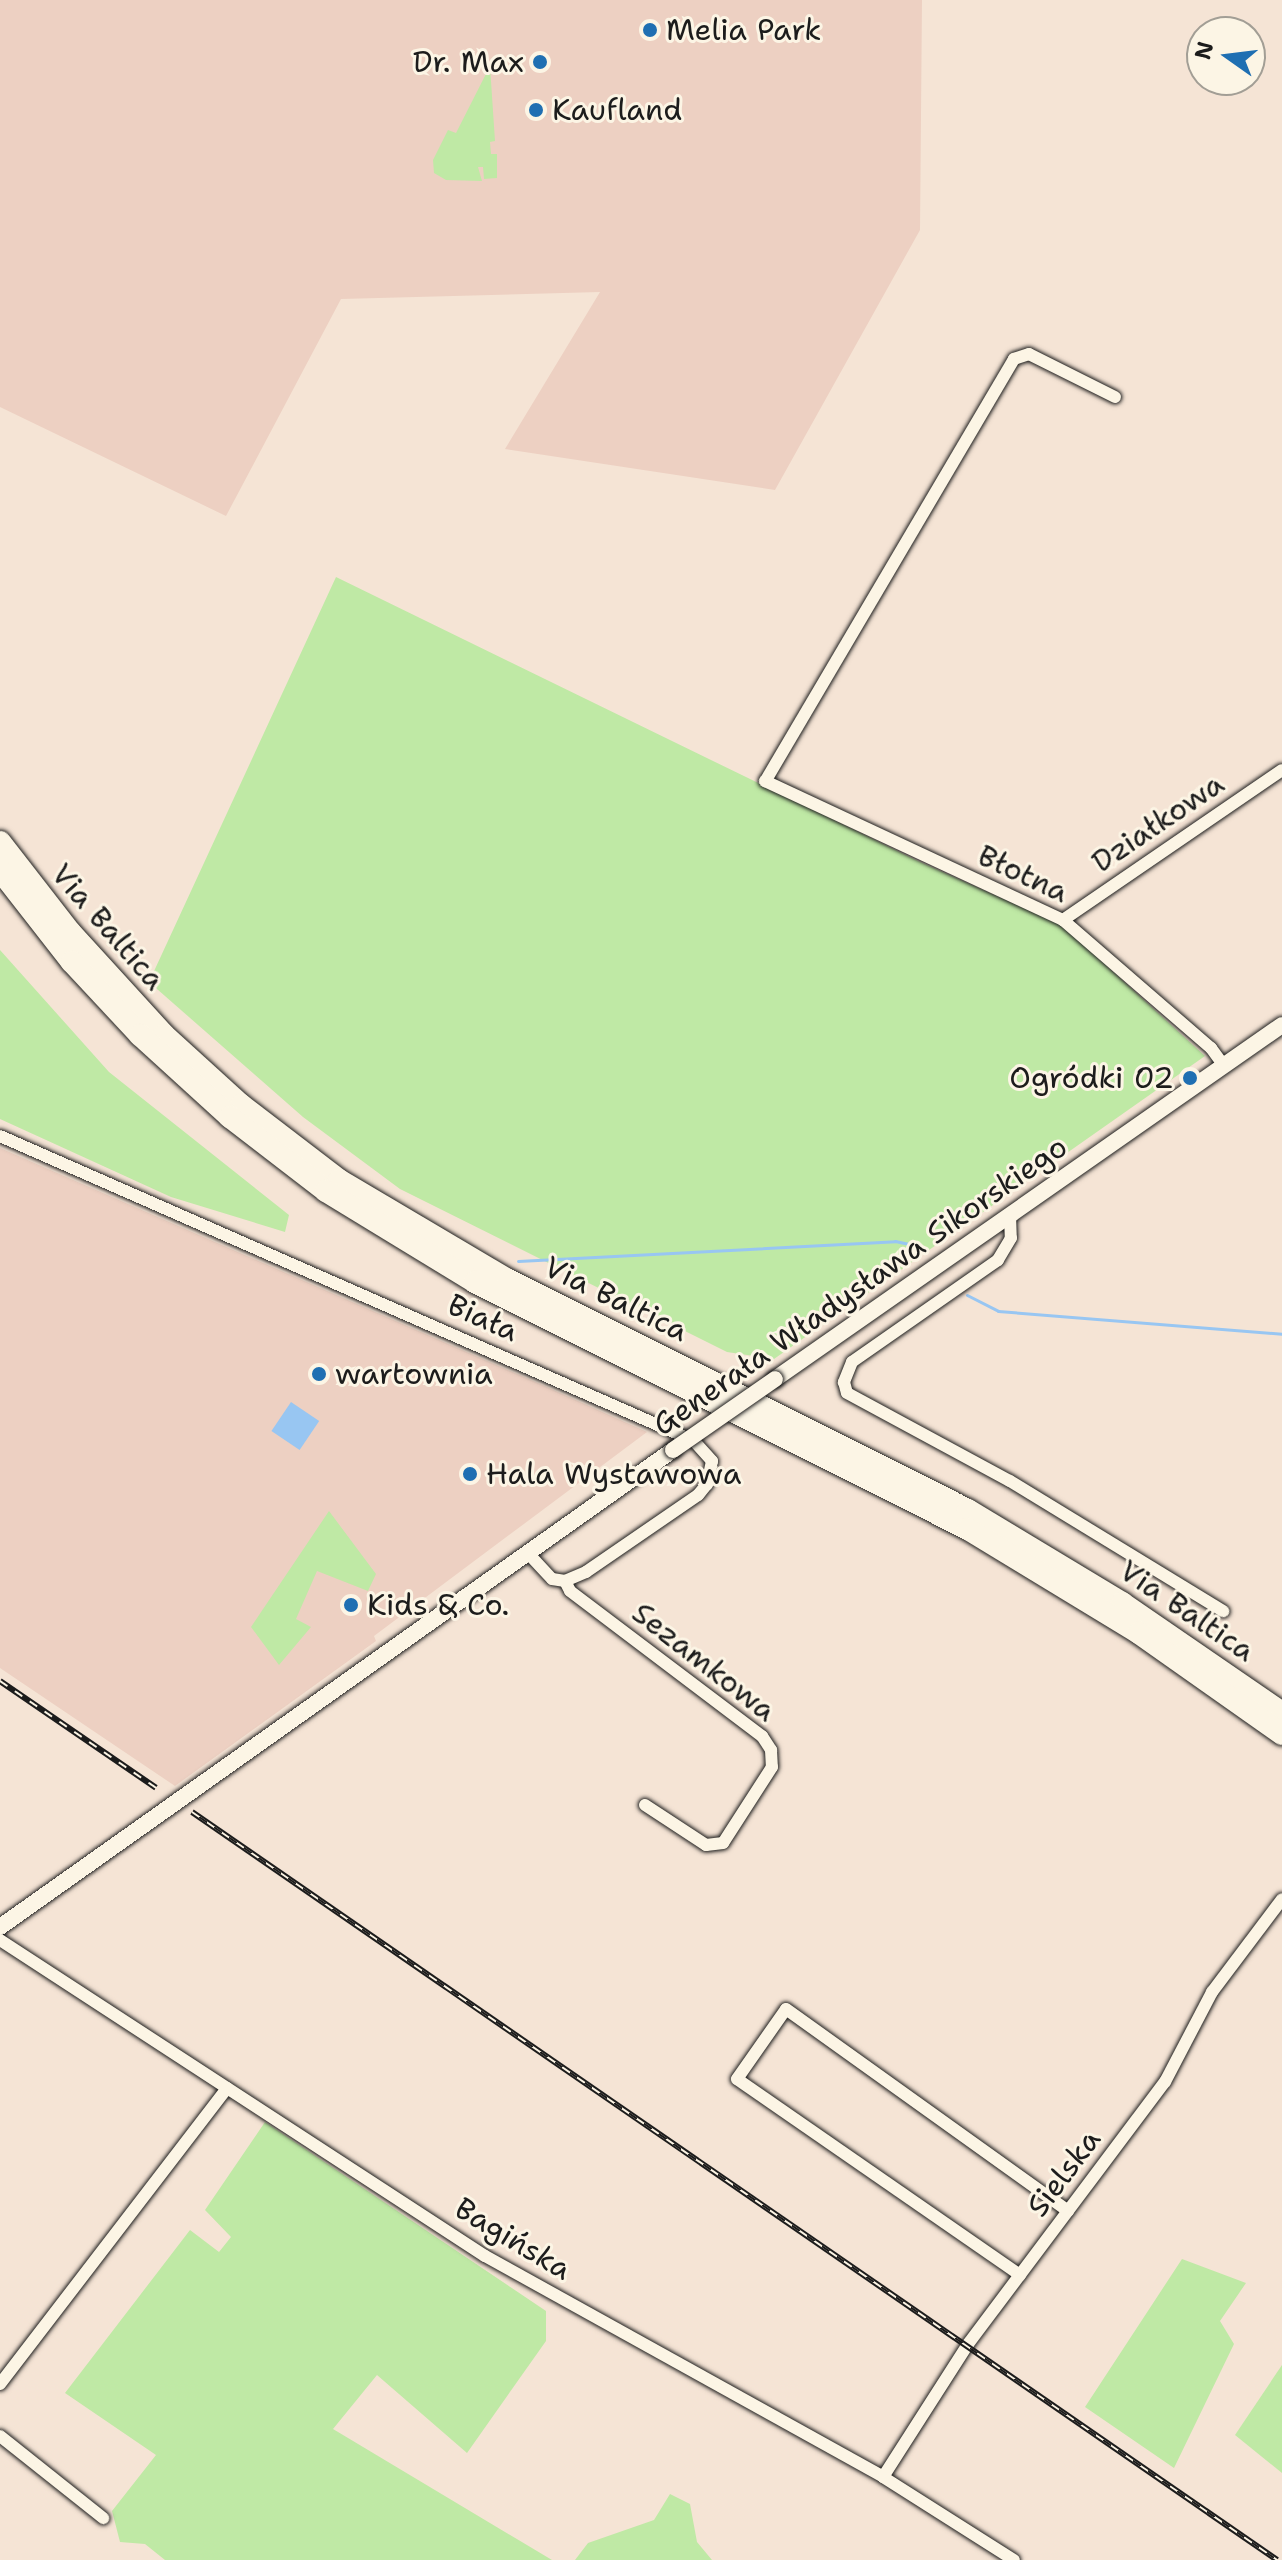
<!DOCTYPE html>
<html>
<head>
<meta charset="utf-8">
<style>
	body { margin:0 }
	#map { position:relative; width:1282px; height:2560px; overflow:hidden; background:#f5e4d5; font-family:"Shantell Sans",sans-serif }
	div>[style] { position:absolute }
	.built>* { inset:0; background:#edd0c2 }
	.green>* { inset:0; background:#bfe9a5 }
	.water>* { inset:0; background:#98c6f2; transform-origin:0 0 }
	.stream>* { height:3px; margin:-1.5px; padding:0 1.5px; transform-origin:1.5px; border-radius:1.5px; background:#98c6f2 }
	.roads { filter:drop-shadow(0 0 2px #1c1c1c) drop-shadow(0 0 2px #1c1c1c) }
	.minor>* { height:12px; margin:-6px; padding:0 6px; transform-origin:6px; border-radius:6px; background:#fcf5e5 }
	.tertiary>* { height:16px; margin:-8px; padding:0 8px; transform-origin:8px; border-radius:8px; background:#fcf5e5 }
	.motorway>* { height:22px; margin:-11px; padding:0 11px; transform-origin:11px; border-radius:11px; background:#fcf5e5 }
	.rail>* { height:6px; margin-top:-3px; transform-origin:0; background:repeating-linear-gradient(90deg,#fcf5e5 0 9px,#1c1c1c 0 18px); box-sizing:border-box; border-block:2px solid #1c1c1c }
	.bridges { filter:drop-shadow(0 0 2px #1c1c1c) drop-shadow(0 0 2px #1c1c1c) }
	.tertiary-bridge>* { height:16px; margin:-8px; padding:0 8px; transform-origin:8px; border-radius:8px; background:#fcf5e5 }
	.dots>* { width:22px; height:22px; translate:-50% -50%; box-sizing:border-box; border:4px solid #fcf5e5; border-radius:50% }
	span { translate:-50% -50%; white-space:nowrap; text-align:center; line-height:1.15; -webkit-text-stroke:6px #fcf5e5; paint-order:stroke }
	.poi-label { font-size:30px; color:#1c1c1c }
	.left { translate:0 -50%; text-align:left }
	.right { translate:-100% -50%; text-align:right }
	.street-label { font-size:30px; color:#1c1c1c }
	.north { position:absolute; left:1186px; top:16px; width:80px; height:80px; box-sizing:border-box; background:#fcf5e5; border:2px solid #a29e95; border-radius:50%; rotate:284deg; font-size:22px; font-weight:700; line-height:32px; text-align:center; color:#1c1c1c }
	.north::after { content:''; display:block; margin:auto; width:28px; height:36px; background:#1f6fb2; clip-path:polygon(50% 0,100% 100%,50% 72%,0 100%) }
</style>
</head>
<body>
<div id="map">
	<div class="built">
		<i style="clip-path:polygon(0 0,922px 0,920px 230px,775px 490px,505px 449px,600px 292px,341px 299px,226px 516px,0 407px)"></i>
		<i style="clip-path:polygon(0 1148px,540px 1384px,647px 1432px,374px 1636px,376px 1641px,175px 1786px,0 1668px)"></i>
	</div>
	<div class="green">
		<i style="clip-path:polygon(490px 66px,495px 141px,490px 142px,491px 154px,497px 154px,497px 178px,484px 179px,483px 167px,478px 167px,482px 181px,446px 180px,434px 173px,433px 160px,448px 130px,456px 133px)"></i>
		<i style="clip-path:polygon(336px 577px,918px 861px,1062px 925px,1205px 1056px,774px 1359px,727px 1352px,400px 1189px,303px 1117px,149px 982px)"></i>
		<i style="clip-path:polygon(0 950px,109px 1072px,289px 1215px,285px 1232px,171px 1197px,0 1119px)"></i>
		<i style="clip-path:polygon(329px 1511px,376px 1574px,368px 1591px,317px 1571px,296px 1619px,311px 1627px,279px 1665px,251px 1627px)"></i>
		<i style="clip-path:polygon(265px 2122px,546px 2311px,546px 2341px,467px 2453px,377px 2375px,333px 2429px,552px 2560px,165px 2560px,145px 2544px,120px 2542px,112px 2511px,156px 2455px,65px 2393px,190px 2230px,219px 2252px,231px 2237px,205px 2210px)"></i>
		<i style="clip-path:polygon(1182px 2259px,1246px 2283px,1220px 2321px,1234px 2344px,1174px 2468px,1085px 2407px)"></i>
		<i style="clip-path:polygon(1282px 2365px,1282px 2473px,1235px 2435px)"></i>
		<i style="clip-path:polygon(670px 2494px,690px 2504px,697px 2542px,712px 2560px,575px 2560px,588px 2543px,654px 2520px)"></i>
	</div>
	<div class="water">
		<i style="left:291px;top:1402px;width:34px;height:35px;rotate:34deg"></i>
	</div>
	<div class="stream">
		<i style="left:518px;top:1261px;width:378px;rotate:-3deg"></i>
		<i style="left:895px;top:1241px;width:25px;rotate:12deg"></i>
		<i style="left:967px;top:1295px;width:35px;rotate:27deg"></i>
		<i style="left:998px;top:1311px;width:285px;rotate:4.6deg"></i>
	</div>
	<div class="roads">
		<div class="minor">
			<i style="left:1115px;top:397px;width:96px;rotate:-153.4deg"></i>
			<i style="left:1029px;top:354px;width:16px;rotate:162deg"></i>
			<i style="left:1014px;top:359px;width:490px;rotate:120.5deg"></i>
			<i style="left:765px;top:781px;width:329px;rotate:25deg"></i>
			<i style="left:1063px;top:920px;width:196px;rotate:40.9deg"></i>
			<i style="left:1211px;top:1048px;width:22px;rotate:54deg"></i>
			<i style="left:1063px;top:920px;width:265px;rotate:-34.4deg"></i>
			<i style="left:0;top:1136px;width:758px;rotate:23.72deg"></i>
			<i style="left:694px;top:1441px;width:27px;rotate:48deg"></i>
			<i style="left:712px;top:1461px;width:24px;rotate:102deg"></i>
			<i style="left:707px;top:1484px;width:14px;rotate:129deg"></i>
			<i style="left:698px;top:1495px;width:136px;rotate:145.5deg"></i>
			<i style="left:586px;top:1572px;width:23px;rotate:157deg"></i>
			<i style="left:565px;top:1581px;width:13px;rotate:-171deg"></i>
			<i style="left:552px;top:1579px;width:35px;rotate:-133deg"></i>
			<i style="left:1010px;top:1215px;width:23px;rotate:88deg"></i>
			<i style="left:1011px;top:1238px;width:26px;rotate:121deg"></i>
			<i style="left:998px;top:1260px;width:178px;rotate:145.1deg"></i>
			<i style="left:852px;top:1362px;width:22px;rotate:112deg"></i>
			<i style="left:844px;top:1382px;width:11px;rotate:75deg"></i>
			<i style="left:847px;top:1393px;width:185px;rotate:28.4deg"></i>
			<i style="left:1010px;top:1481px;width:250px;rotate:31.4deg"></i>
			<i style="left:565px;top:1581px;width:11px;rotate:63deg"></i>
			<i style="left:570px;top:1591px;width:241px;rotate:37.1deg"></i>
			<i style="left:762px;top:1736px;width:17px;rotate:57deg"></i>
			<i style="left:771px;top:1750px;width:17px;rotate:87deg"></i>
			<i style="left:772px;top:1767px;width:90px;rotate:122.8deg"></i>
			<i style="left:723px;top:1843px;width:17px;rotate:173deg"></i>
			<i style="left:706px;top:1845px;width:73px;rotate:-146.7deg"></i>
			<i style="left:0;top:1940px;width:579px;rotate:33.09deg"></i>
			<i style="left:485px;top:2256px;width:455px;rotate:29deg"></i>
			<i style="left:883px;top:2477px;width:155px;rotate:32.4deg"></i>
			<i style="left:1020px;top:2275px;width:344px;rotate:-145.3deg"></i>
			<i style="left:737px;top:2079px;width:85px;rotate:-55deg"></i>
			<i style="left:786px;top:2009px;width:347px;rotate:35.6deg"></i>
			<i style="left:0;top:2384px;width:373px;rotate:-52.5deg"></i>
			<i style="left:0;top:2436px;width:132px;rotate:38.5deg"></i>
			<i style="left:883px;top:2477px;width:158px;rotate:-57.4deg"></i>
			<i style="left:968px;top:2344px;width:328px;rotate:-53.1deg"></i>
			<i style="left:1165px;top:2082px;width:102px;rotate:-62.4deg"></i>
			<i style="left:1212px;top:1992px;width:116px;rotate:-53deg"></i>
		</div>
		<div class="tertiary">
			<i style="left:775px;top:1379px;width:618px;rotate:-34.92deg"></i>
			<i style="left:0;top:1927px;width:825px;rotate:-35.33deg"></i>
		</div>
		<div class="motorway">
			<i style="left:0;top:842px;width:114px;rotate:52.1deg"></i>
			<i style="left:70px;top:932px;width:139px;rotate:47.6deg"></i>
			<i style="left:164px;top:1035px;width:104px;rotate:42.3deg"></i>
			<i style="left:241px;top:1105px;width:123px;rotate:37.4deg"></i>
			<i style="left:339px;top:1180px;width:196px;rotate:30.6deg"></i>
			<i style="left:508px;top:1280px;width:514px;rotate:26.57deg"></i>
			<i style="left:968px;top:1510px;width:180px;rotate:31.1deg"></i>
			<i style="left:1122px;top:1603px;width:194px;rotate:34.5deg"></i>
			<i style="left:0;top:870px;width:117px;rotate:52deg"></i>
			<i style="left:72px;top:962px;width:100px;rotate:47deg"></i>
			<i style="left:140px;top:1035px;width:122px;rotate:42.3deg"></i>
			<i style="left:230px;top:1117px;width:121px;rotate:37.6deg"></i>
			<i style="left:326px;top:1191px;width:175px;rotate:31.4deg"></i>
			<i style="left:475px;top:1282px;width:551px;rotate:26.61deg"></i>
			<i style="left:968px;top:1529px;width:200px;rotate:31.3deg"></i>
			<i style="left:1139px;top:1633px;width:175px;rotate:35.2deg"></i>
		</div>
	</div>
	<div class="rail">
		<i style="left:0;top:1681px;width:189px;rotate:34.4deg"></i>
		<i style="left:192px;top:1812px;width:1318px;rotate:34.58deg"></i>
	</div>
	<div class="bridges">
		<div class="tertiary-bridge">
			<i style="left:673px;top:1450px;width:124px;rotate:-34.8deg"></i>
		</div>
	</div>
	<div class="dots">
		<i style="left:650px;top:30px;background:#1f6fb2"></i>
		<i style="left:540px;top:62px;background:#1f6fb2"></i>
		<i style="left:536px;top:110px;background:#1f6fb2"></i>
		<i style="left:1190px;top:1078px;background:#1f6fb2"></i>
		<i style="left:319px;top:1374px;background:#1f6fb2"></i>
		<i style="left:470px;top:1474px;background:#1f6fb2"></i>
		<i style="left:351px;top:1605px;background:#1f6fb2"></i>
	</div>
	<div class="poi-label">
		<span class="left" style="left:666px;top:30px">Melia Park</span>
		<span class="right" style="left:524px;top:62px">Dr. Max</span>
		<span class="left" style="left:552px;top:110px">Kaufland</span>
		<span class="right" style="left:1174px;top:1078px">Ogródki 02</span>
		<span class="left" style="left:335px;top:1374px">wartownia</span>
		<span class="left" style="left:486px;top:1474px">Hala Wystawowa</span>
		<span class="left" style="left:367px;top:1605px">Kids &amp; Co.</span>
	</div>
	<div class="street-label">
		<span style="left:1158px;top:823px;rotate:-34deg">Działkowa</span>
		<span style="left:1023px;top:874px;rotate:25deg">Błotna</span>
		<span style="left:108px;top:927px;rotate:49deg">Via Baltica</span>
		<span style="left:860px;top:1286px;rotate:-35deg">Generała Władysława Sikorskiego</span>
		<span style="left:616px;top:1299px;rotate:26deg">Via Baltica</span>
		<span style="left:483px;top:1318px;rotate:24deg">Biała</span>
		<span style="left:1187px;top:1611px;rotate:34deg">Via Baltica</span>
		<span style="left:704px;top:1662px;rotate:38deg">Sezamkowa</span>
		<span style="left:1064px;top:2173px;rotate:-53deg">Sielska</span>
		<span style="left:513px;top:2239px;rotate:31deg">Bagińska</span>
	</div>
	<div class="north">N</div>
</div>
</body>
</html>
